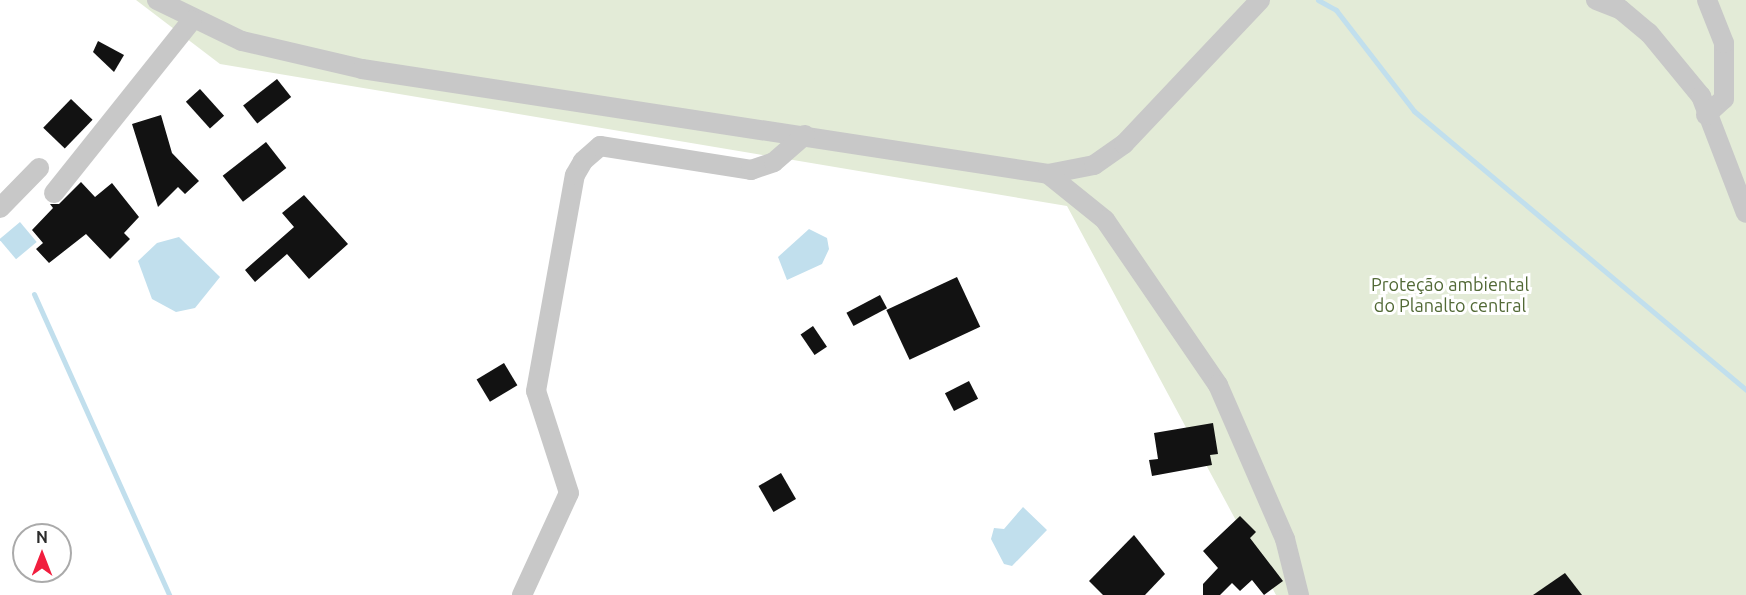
<!DOCTYPE html>
<html>
<head>
<meta charset="utf-8">
<style>
	body { margin:0 }
	#map { position:relative; width:1746px; height:595px; overflow:hidden; background:#fff; font-family:Ubuntu,sans-serif }
	div>[style] { position:absolute }
	.green>* { inset:0; background:#e3ebd7 }
	.water>* { inset:0; background:#c1dfed; transform-origin:0 0 }
	.stream>* { height:5px; margin:-2.5px; padding:0 2.5px; transform-origin:2.5px; border-radius:2.5px; background:#c1dfed }
	.building>* { inset:0; background:#121212; transform-origin:0 0 }
	.minor>* { height:20px; margin:-10px; padding:0 10px; transform-origin:10px; border-radius:10px; background:#c8c8c8 }
	span { translate:-50% -50%; white-space:nowrap; text-align:center; line-height:1.15; -webkit-text-stroke:6px #fff; paint-order:stroke }
	.park-label { font-size:18px; color:#526936 }
	.north { position:absolute; left:12px; top:523px; width:60px; height:60px; box-sizing:border-box; background:#fff; border:2px solid #aaa; border-radius:50%; rotate:0deg; font-size:16px; font-weight:700; line-height:24px; text-align:center; color:#2b2b2b }
	.north::after { content:''; display:block; margin:auto; width:21px; height:27px; background:#f11e3e; clip-path:polygon(50% 0,100% 100%,50% 72%,0 100%) }
</style>
</head>
<body>
<div id="map">
	<div class="green">
		<i style="clip-path:polygon(136px 0,1746px 0,1746px 595px,1276px 595px,1067px 206px,220px 64px)"></i>
	</div>
	<div class="water">
		<i style="left:20px;top:222px;width:26px;height:27px;rotate:50deg"></i>
		<i style="clip-path:polygon(809px 229px,827px 238px,829px 249px,822px 264px,787px 280px,778px 257px)"></i>
		<i style="clip-path:polygon(179px 237px,220px 277px,195px 308px,176px 312px,152px 299px,138px 261px,157px 243px)"></i>
		<i style="clip-path:polygon(1023px 507px,1047px 530px,1012px 566px,1004px 564px,991px 539px,994px 528px,1004px 529px)"></i>
	</div>
	<div class="stream">
		<i style="left:1318px;top:0;width:21px;rotate:29deg"></i>
		<i style="left:1336px;top:10px;width:128px;rotate:52.3deg"></i>
		<i style="left:1414px;top:111px;width:434px;rotate:40deg"></i>
		<i style="left:34px;top:294px;width:330px;rotate:65.8deg"></i>
	</div>
	<div class="building">
		<i style="clip-path:polygon(98px 41px,124px 55px,114px 72px,93px 52px)"></i>
		<i style="left:277px;top:79px;width:23px;height:43px;rotate:52deg"></i>
		<i style="left:200px;top:89px;width:36px;height:19px;rotate:48deg"></i>
		<i style="left:71px;top:99px;width:30px;height:40px;rotate:44deg"></i>
		<i style="clip-path:polygon(161px 115px,172px 153px,199px 181px,185px 194px,178px 187px,158px 207px,132px 124px)"></i>
		<i style="left:266px;top:142px;width:33px;height:55px;rotate:52deg"></i>
		<i style="clip-path:polygon(81px 182px,95px 197px,112px 183px,139px 217px,124px 233px,130px 239px,110px 259px,86px 234px,49px 263px,36px 249px,43px 243px,32px 230px,53px 208px,50px 204px,59px 204px)"></i>
		<i style="clip-path:polygon(304px 195px,348px 244px,309px 279px,287px 254px,255px 282px,245px 270px,294px 227px,282px 213px)"></i>
		<i style="left:957px;top:277px;width:55px;height:78px;rotate:65deg"></i>
		<i style="left:880px;top:295px;width:15px;height:38px;rotate:62deg"></i>
		<i style="left:813px;top:326px;width:25px;height:15px;rotate:56deg"></i>
		<i style="left:504px;top:363px;width:26px;height:32px;rotate:59deg"></i>
		<i style="left:969px;top:381px;width:20px;height:27px;rotate:63deg"></i>
		<i style="clip-path:polygon(1213px 423px,1218px 454px,1210px 455px,1212px 465px,1152px 476px,1149px 460px,1158px 459px,1154px 433px)"></i>
		<i style="left:781px;top:473px;width:30px;height:26px;rotate:60deg"></i>
		<i style="clip-path:polygon(1240px 516px,1256px 532px,1250px 538px,1283px 581px,1264px 595px,1252px 580px,1240px 591px,1232px 583px,1220px 595px,1203px 595px,1203px 584px,1218px 568px,1203px 551px)"></i>
		<i style="clip-path:polygon(1134px 535px,1165px 574px,1145px 595px,1103px 595px,1089px 581px)"></i>
		<i style="clip-path:polygon(1565px 573px,1582px 595px,1533px 595px)"></i>
	</div>
	<div class="minor">
		<i style="left:157px;top:0;width:94px;rotate:25.8deg"></i>
		<i style="left:242px;top:41px;width:123px;rotate:13.1deg"></i>
		<i style="left:362px;top:69px;width:694px;rotate:8.7deg"></i>
		<i style="left:1048px;top:174px;width:47px;rotate:-11.1deg"></i>
		<i style="left:1094px;top:165px;width:37px;rotate:-35deg"></i>
		<i style="left:1124px;top:144px;width:198px;rotate:-46.6deg"></i>
		<i style="left:1596px;top:0;width:26px;rotate:21deg"></i>
		<i style="left:1620px;top:9px;width:38px;rotate:40deg"></i>
		<i style="left:1649px;top:33px;width:82px;rotate:50.5deg"></i>
		<i style="left:1701px;top:96px;width:125px;rotate:69deg"></i>
		<i style="left:1706px;top:115px;width:24px;rotate:-42deg"></i>
		<i style="left:1724px;top:99px;width:56px;rotate:-90deg"></i>
		<i style="left:1724px;top:43px;width:46px;rotate:-111.6deg"></i>
		<i style="left:1048px;top:174px;width:73px;rotate:38.9deg"></i>
		<i style="left:1105px;top:220px;width:200px;rotate:55.6deg"></i>
		<i style="left:1218px;top:385px;width:168px;rotate:66.5deg"></i>
		<i style="left:1285px;top:539px;width:58px;rotate:76deg"></i>
		<i style="left:54px;top:193px;width:221px;rotate:-51.4deg"></i>
		<i style="left:0;top:208px;width:56px;rotate:-45.7deg"></i>
		<i style="left:522px;top:595px;width:112px;rotate:-65.3deg"></i>
		<i style="left:569px;top:493px;width:107px;rotate:-107.9deg"></i>
		<i style="left:536px;top:391px;width:219px;rotate:-79.8deg"></i>
		<i style="left:575px;top:175px;width:16px;rotate:-60deg"></i>
		<i style="left:583px;top:161px;width:23px;rotate:-41deg"></i>
		<i style="left:600px;top:146px;width:153px;rotate:9deg"></i>
		<i style="left:751px;top:170px;width:24px;rotate:-19deg"></i>
		<i style="left:774px;top:162px;width:41px;rotate:-41.1deg"></i>
	</div>
	<div class="park-label">
		<span style="left:1450px;top:295px">Proteção ambiental<br>do Planalto central</span>
	</div>
	<div class="north">N</div>
</div>
</body>
</html>
